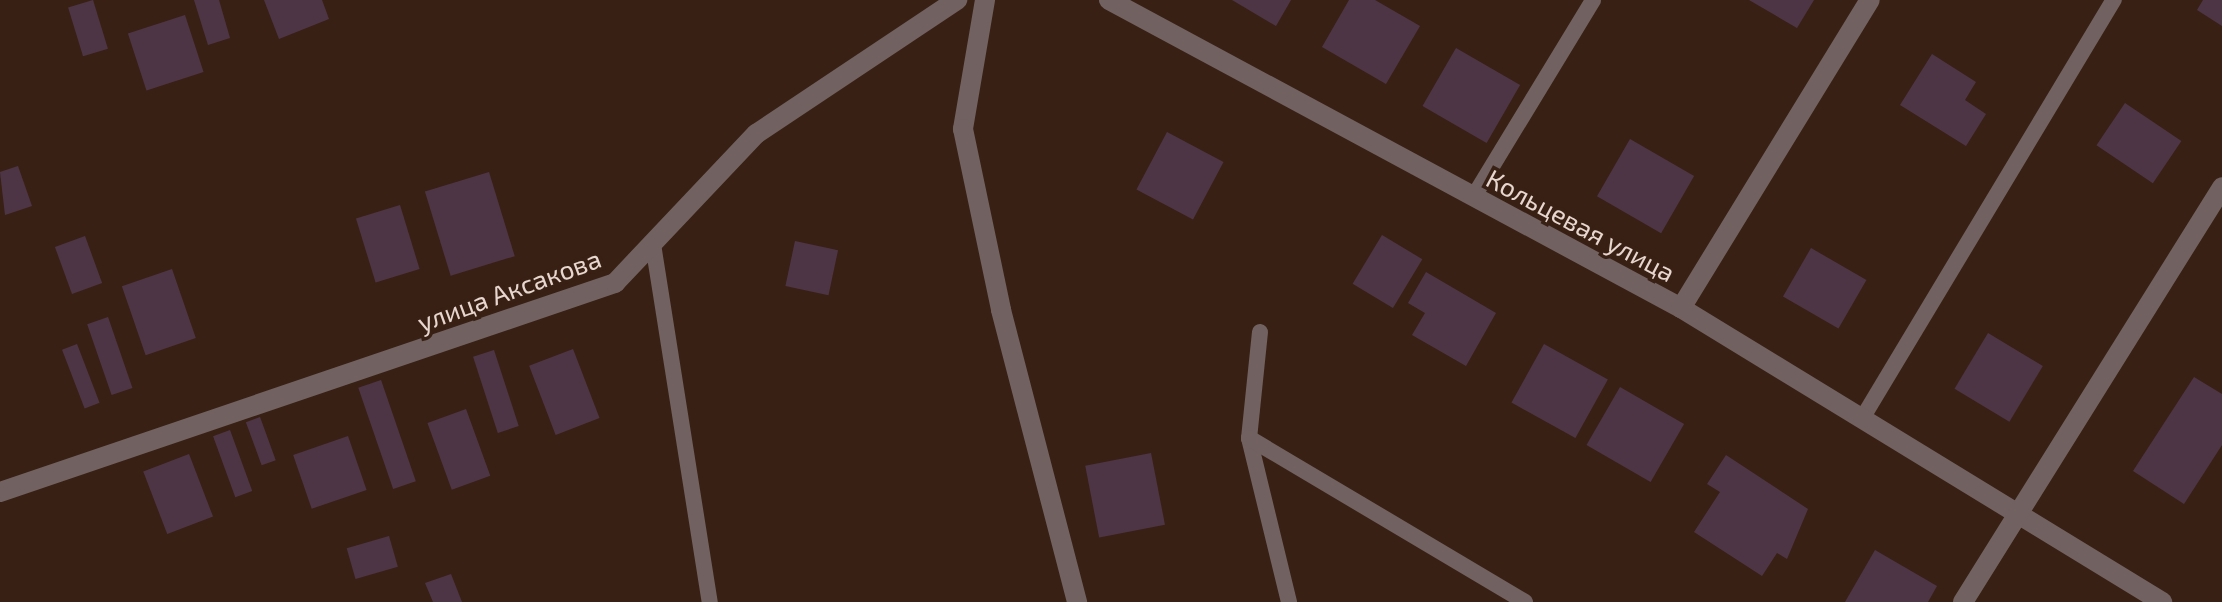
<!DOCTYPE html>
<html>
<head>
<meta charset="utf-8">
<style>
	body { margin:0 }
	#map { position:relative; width:2222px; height:602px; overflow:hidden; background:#392014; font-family:"Exo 2",sans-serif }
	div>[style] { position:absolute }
	.building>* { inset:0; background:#4d3546; transform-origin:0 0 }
	.service>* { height:16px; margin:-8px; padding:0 8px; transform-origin:8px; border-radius:8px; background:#716261 }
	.minor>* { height:20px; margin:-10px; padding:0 10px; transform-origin:10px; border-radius:10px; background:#716261 }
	span { translate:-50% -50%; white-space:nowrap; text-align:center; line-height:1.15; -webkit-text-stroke:7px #392014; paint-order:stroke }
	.street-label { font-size:26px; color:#e8d7cf }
</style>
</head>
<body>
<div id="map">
	<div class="building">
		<i style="left:93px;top:0;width:51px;height:26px;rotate:73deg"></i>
		<i style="clip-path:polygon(194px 0,219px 0,230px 38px,208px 45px)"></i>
		<i style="clip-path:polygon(264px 0,322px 0,329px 19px,279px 39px)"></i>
		<i style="clip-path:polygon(1232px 0,1291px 0,1276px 26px)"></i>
		<i style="clip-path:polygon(1349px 0,1375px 0,1420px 26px,1386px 84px,1322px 47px)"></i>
		<i style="clip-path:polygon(1749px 0,1814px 0,1797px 28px)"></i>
		<i style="clip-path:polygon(2203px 0,2222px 0,2222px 26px,2197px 10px)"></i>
		<i style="left:185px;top:15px;width:60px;height:60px;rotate:72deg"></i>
		<i style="left:1456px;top:48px;width:74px;height:67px;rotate:30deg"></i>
		<i style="clip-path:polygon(1932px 54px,1976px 82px,1965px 100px,1986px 114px,1966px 146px,1900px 105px)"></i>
		<i style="left:2125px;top:103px;width:68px;height:51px;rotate:34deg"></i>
		<i style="left:1167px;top:132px;width:64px;height:65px;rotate:28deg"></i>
		<i style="left:1630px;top:139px;width:74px;height:66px;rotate:30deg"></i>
		<i style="clip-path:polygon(18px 166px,32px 206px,5px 215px,0 172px)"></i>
		<i style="left:489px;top:172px;width:88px;height:67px;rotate:73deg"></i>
		<i style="left:400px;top:205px;width:67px;height:46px;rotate:73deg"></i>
		<i style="left:1382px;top:235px;width:47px;height:57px;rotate:31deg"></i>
		<i style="left:85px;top:236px;width:50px;height:32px;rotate:70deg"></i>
		<i style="left:795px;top:241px;width:44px;height:46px;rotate:12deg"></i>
		<i style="left:1811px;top:248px;width:64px;height:56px;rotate:30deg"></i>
		<i style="left:172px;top:269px;width:73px;height:53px;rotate:71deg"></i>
		<i style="clip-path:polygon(1426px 272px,1496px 313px,1466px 366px,1412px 335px,1425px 313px,1408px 303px)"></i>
		<i style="left:108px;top:317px;width:75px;height:22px;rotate:71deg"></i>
		<i style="left:1988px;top:333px;width:64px;height:65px;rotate:31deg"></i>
		<i style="left:77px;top:344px;width:63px;height:16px;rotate:69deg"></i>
		<i style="left:1544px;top:344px;width:73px;height:67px;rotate:29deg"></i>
		<i style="left:573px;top:349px;width:74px;height:47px;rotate:69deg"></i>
		<i style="left:494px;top:350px;width:80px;height:22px;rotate:72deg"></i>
		<i style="clip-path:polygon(2194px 377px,2222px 394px,2222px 445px,2184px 504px,2133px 471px)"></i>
		<i style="left:381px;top:380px;width:107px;height:24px;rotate:71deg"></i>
		<i style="left:1620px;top:387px;width:74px;height:67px;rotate:30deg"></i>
		<i style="left:466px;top:409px;width:71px;height:41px;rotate:70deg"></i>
		<i style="left:260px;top:417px;width:46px;height:15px;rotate:70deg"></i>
		<i style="left:230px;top:430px;width:65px;height:18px;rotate:70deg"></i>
		<i style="left:348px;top:436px;width:57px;height:58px;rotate:71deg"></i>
		<i style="left:1151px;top:453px;width:73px;height:67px;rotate:79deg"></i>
		<i style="left:189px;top:454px;width:67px;height:49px;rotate:69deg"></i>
		<i style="clip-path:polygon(1726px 455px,1808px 509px,1787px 559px,1777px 553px,1762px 576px,1694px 532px,1720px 492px,1707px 484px)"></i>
		<i style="left:389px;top:536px;width:32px;height:44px;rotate:74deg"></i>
		<i style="clip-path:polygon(1875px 550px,1937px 586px,1928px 602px,1845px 602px)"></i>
		<i style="clip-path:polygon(451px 574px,462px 602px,433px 602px,425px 583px)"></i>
	</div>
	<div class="service">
		<i style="left:1474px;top:196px;width:229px;rotate:-58.7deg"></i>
		<i style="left:653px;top:244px;width:363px;rotate:81deg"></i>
		<i style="left:1260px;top:332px;width:107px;rotate:95.9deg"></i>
		<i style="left:1249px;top:438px;width:169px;rotate:76.3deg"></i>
		<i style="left:1863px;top:417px;width:487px;rotate:-59deg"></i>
		<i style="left:1249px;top:438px;width:321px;rotate:30.7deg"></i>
	</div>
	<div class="minor">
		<i style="left:985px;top:0;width:131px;rotate:99.7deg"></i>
		<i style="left:963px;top:129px;width:185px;rotate:78.1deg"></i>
		<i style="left:1001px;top:310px;width:302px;rotate:75.4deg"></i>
		<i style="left:1109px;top:0;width:650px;rotate:28.3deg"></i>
		<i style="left:1681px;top:308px;width:564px;rotate:31.43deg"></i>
		<i style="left:1681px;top:308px;width:361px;rotate:-58.5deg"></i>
		<i style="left:0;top:492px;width:650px;rotate:-18.77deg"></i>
		<i style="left:615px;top:283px;width:205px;rotate:-46.6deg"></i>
		<i style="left:756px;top:134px;width:242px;rotate:-33.7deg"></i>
		<i style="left:1963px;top:602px;width:489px;rotate:-58deg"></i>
	</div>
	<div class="street-label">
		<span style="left:1581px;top:225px;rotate:28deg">Кольцевая улица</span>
		<span style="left:509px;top:290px;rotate:-20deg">улица Аксакова</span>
	</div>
</div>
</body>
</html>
